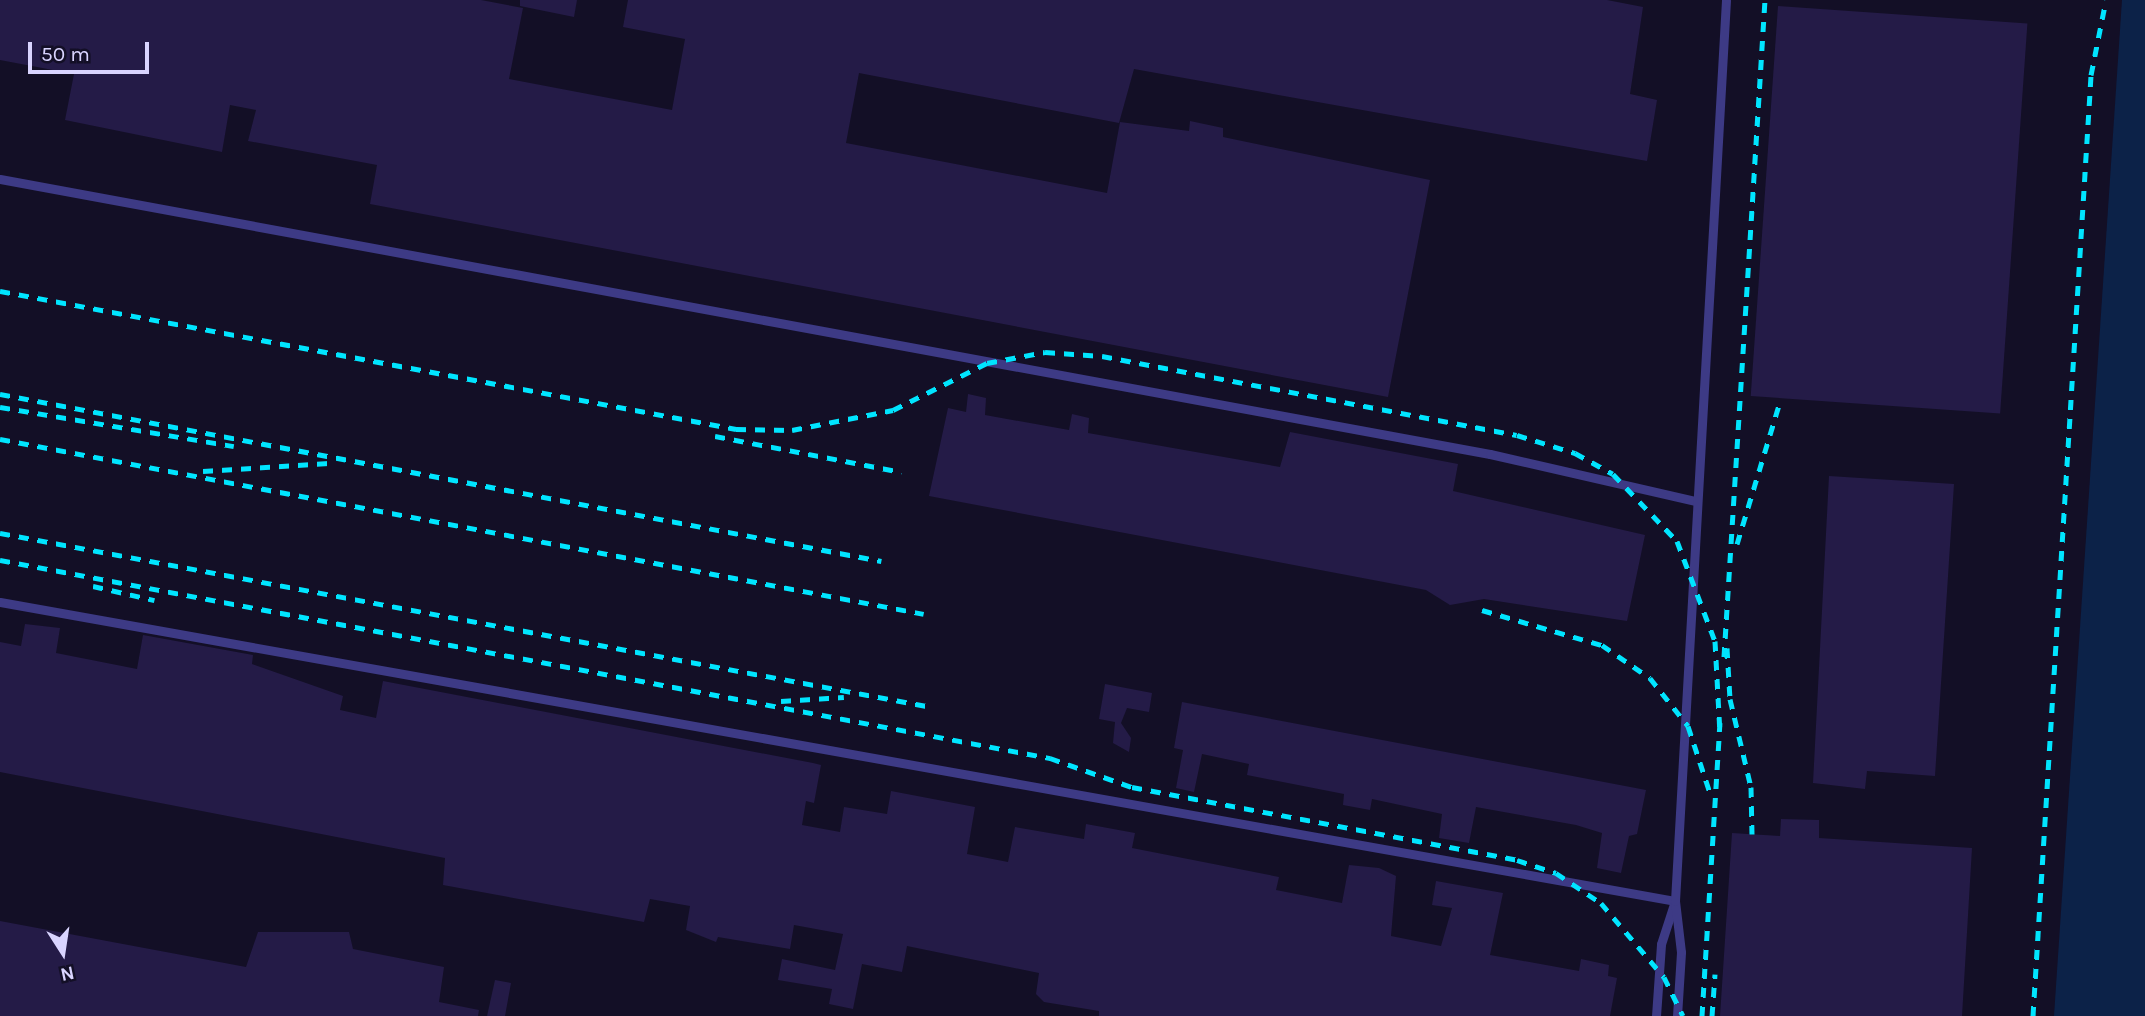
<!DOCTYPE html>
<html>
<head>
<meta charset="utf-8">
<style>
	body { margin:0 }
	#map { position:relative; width:2145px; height:1016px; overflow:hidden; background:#130f26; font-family:Karla,sans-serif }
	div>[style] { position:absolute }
	.water>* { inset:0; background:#0c2248 }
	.building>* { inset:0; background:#241b47; transform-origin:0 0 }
	.service>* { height:9px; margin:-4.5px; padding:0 4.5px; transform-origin:4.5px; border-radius:4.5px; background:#3d3a85 }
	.rail>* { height:5px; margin-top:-2.5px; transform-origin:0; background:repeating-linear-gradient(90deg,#00e5ff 0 10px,transparent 0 19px) }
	span { translate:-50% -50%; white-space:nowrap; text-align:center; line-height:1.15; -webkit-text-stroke:5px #130f26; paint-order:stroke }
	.north { position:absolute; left:28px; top:918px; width:70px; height:70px; -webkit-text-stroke:5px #130f26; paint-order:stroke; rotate:168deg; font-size:19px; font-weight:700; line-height:28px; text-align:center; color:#d9d4ff }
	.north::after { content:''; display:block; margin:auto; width:24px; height:32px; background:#d9d4ff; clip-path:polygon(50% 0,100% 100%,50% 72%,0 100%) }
	.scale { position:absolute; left:28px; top:42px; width:121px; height:32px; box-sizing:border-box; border:4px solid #d9d4ff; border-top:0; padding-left:9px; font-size:21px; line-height:24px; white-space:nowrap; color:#d9d4ff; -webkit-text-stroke:5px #130f26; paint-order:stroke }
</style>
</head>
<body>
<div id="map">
	<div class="water">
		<i style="clip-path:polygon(2122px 0,2145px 0,2145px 1016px,2054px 1016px)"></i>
	</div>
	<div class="building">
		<i style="clip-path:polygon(0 0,481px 0,523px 8px,509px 79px,672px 110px,685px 39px,623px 27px,628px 0,1607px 0,1643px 7px,1630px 94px,1657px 100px,1647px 161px,1134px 69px,1119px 123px,859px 73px,846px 143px,1107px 193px,1120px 122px,1189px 131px,1190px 121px,1223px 128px,1223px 137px,1430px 180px,1388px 397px,370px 204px,377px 165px,248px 141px,256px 110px,230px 105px,222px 152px,65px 120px,74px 74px,0 60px)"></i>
		<i style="clip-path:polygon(520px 0,577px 0,574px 17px,520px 6px)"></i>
		<i style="left:1778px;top:6px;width:250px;height:391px;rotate:4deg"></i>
		<i style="clip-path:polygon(968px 394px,986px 398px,985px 415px,1069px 430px,1072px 414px,1089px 418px,1088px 433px,1280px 467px,1290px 432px,1458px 464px,1453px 491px,1645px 535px,1627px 621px,1484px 599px,1450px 605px,1426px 590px,929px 496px,948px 408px,966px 412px)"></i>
		<i style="clip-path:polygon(1829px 476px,1954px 484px,1935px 776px,1867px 771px,1865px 789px,1813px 783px)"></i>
		<i style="clip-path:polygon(25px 624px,60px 628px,56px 653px,137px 669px,143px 635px,253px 655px,252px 664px,343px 696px,340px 710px,376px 718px,383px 681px,813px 763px,821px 765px,814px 803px,806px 801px,802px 825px,840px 832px,844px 807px,887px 814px,891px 791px,975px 807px,967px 854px,1008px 862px,1015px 827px,1084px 839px,1086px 824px,1135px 833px,1132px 848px,1279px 877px,1276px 890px,1342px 903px,1349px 865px,1379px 868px,1396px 876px,1391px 936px,1441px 946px,1452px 908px,1432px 905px,1436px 881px,1503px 893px,1490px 955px,1579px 971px,1581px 959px,1609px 965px,1608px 976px,1617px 978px,1610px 1016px,1099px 1016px,1099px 1011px,1044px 1002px,1036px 994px,1039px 973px,907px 946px,902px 972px,862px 964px,853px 1009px,829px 1004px,832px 989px,778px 980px,782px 959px,835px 970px,843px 934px,794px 925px,790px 949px,718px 937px,716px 942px,686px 930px,690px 906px,650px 899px,644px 922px,443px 885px,445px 858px,0 772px,0 642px,21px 646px)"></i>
		<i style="clip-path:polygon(1105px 684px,1152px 693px,1149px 712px,1127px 708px,1121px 723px,1131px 738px,1129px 752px,1113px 743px,1115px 722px,1099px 719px)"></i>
		<i style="clip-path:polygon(1182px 702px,1646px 790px,1637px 834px,1629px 836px,1621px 873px,1597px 868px,1602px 833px,1576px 825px,1476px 807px,1469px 843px,1439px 838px,1442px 814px,1372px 799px,1370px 810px,1343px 805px,1344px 794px,1247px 775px,1249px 764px,1202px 754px,1194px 792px,1176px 788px,1183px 750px,1174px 748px)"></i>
		<i style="clip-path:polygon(1781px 819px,1819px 820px,1819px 838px,1972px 848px,1962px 1016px,1720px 1016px,1732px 833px,1780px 836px)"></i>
		<i style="clip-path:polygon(0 921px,246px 967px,258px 932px,349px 932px,353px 949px,444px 967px,439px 1002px,479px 1010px,478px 1016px,0 1016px)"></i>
		<i style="clip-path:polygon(495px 980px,511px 983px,505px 1016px,487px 1016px)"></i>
	</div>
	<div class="service">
		<i style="left:0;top:179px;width:1515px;rotate:10.46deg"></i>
		<i style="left:1490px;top:454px;width:210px;rotate:12.9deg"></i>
		<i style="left:0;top:602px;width:1701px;rotate:10.12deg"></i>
		<i style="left:1656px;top:1016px;width:72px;rotate:-86deg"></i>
		<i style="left:1661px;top:944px;width:40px;rotate:-72deg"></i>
		<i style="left:1677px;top:1016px;width:64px;rotate:-86.4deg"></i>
		<i style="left:1681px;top:952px;width:51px;rotate:-96.7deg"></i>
		<i style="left:1675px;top:901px;width:902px;rotate:-86.76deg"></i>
	</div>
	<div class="rail">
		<i style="left:0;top:291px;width:749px;rotate:10.62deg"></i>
		<i style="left:736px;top:429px;width:56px;rotate:1deg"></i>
		<i style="left:792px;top:430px;width:103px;rotate:-11.2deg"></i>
		<i style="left:893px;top:410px;width:105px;rotate:-26.6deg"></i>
		<i style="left:987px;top:363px;width:59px;rotate:-10.7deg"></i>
		<i style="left:1045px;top:352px;width:57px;rotate:4deg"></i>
		<i style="left:1102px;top:356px;width:422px;rotate:10.8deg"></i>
		<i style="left:1517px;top:435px;width:61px;rotate:17.2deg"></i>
		<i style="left:1575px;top:453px;width:43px;rotate:28.9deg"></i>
		<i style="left:1613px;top:474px;width:93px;rotate:46.3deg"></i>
		<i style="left:1677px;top:541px;width:107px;rotate:69.2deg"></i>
		<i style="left:1715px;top:641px;width:92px;rotate:86.9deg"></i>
		<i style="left:0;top:394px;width:897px;rotate:10.73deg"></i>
		<i style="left:0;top:407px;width:237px;rotate:9.5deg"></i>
		<i style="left:715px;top:436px;width:190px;rotate:10.9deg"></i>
		<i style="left:0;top:439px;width:940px;rotate:10.72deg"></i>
		<i style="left:203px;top:471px;width:126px;rotate:-3.6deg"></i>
		<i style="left:0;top:533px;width:948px;rotate:10.58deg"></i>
		<i style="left:1737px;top:544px;width:145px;rotate:-73.2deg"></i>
		<i style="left:0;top:560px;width:1069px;rotate:10.68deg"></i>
		<i style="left:1050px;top:758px;width:87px;rotate:19.5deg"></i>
		<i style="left:1132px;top:787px;width:392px;rotate:10.7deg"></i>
		<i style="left:1517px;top:860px;width:41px;rotate:18.4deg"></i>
		<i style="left:1556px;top:873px;width:54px;rotate:33.7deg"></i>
		<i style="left:1601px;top:903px;width:97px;rotate:49.6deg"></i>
		<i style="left:1664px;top:977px;width:43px;rotate:64deg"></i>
		<i style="left:93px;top:586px;width:63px;rotate:12.9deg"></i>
		<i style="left:1482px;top:610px;width:125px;rotate:16.3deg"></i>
		<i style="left:1602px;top:645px;width:58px;rotate:34.5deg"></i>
		<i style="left:1650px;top:678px;width:61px;rotate:51.6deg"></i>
		<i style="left:1688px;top:726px;width:74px;rotate:71.8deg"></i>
		<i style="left:1727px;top:648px;width:51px;rotate:86.6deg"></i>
		<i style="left:1730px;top:699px;width:90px;rotate:76.6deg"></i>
		<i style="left:1751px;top:787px;width:47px;rotate:88.8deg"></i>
		<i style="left:1724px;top:657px;width:658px;rotate:-86.43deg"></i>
		<i style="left:781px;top:701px;width:63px;rotate:-3.6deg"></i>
		<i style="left:1702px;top:1016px;width:294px;rotate:-86.5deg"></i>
		<i style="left:1712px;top:1016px;width:42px;rotate:-85.9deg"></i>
		<i style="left:2033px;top:1016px;width:943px;rotate:-86.47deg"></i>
		<i style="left:2091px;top:75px;width:76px;rotate:-78.7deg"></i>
	</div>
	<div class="north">N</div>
	<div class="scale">50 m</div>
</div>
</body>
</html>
